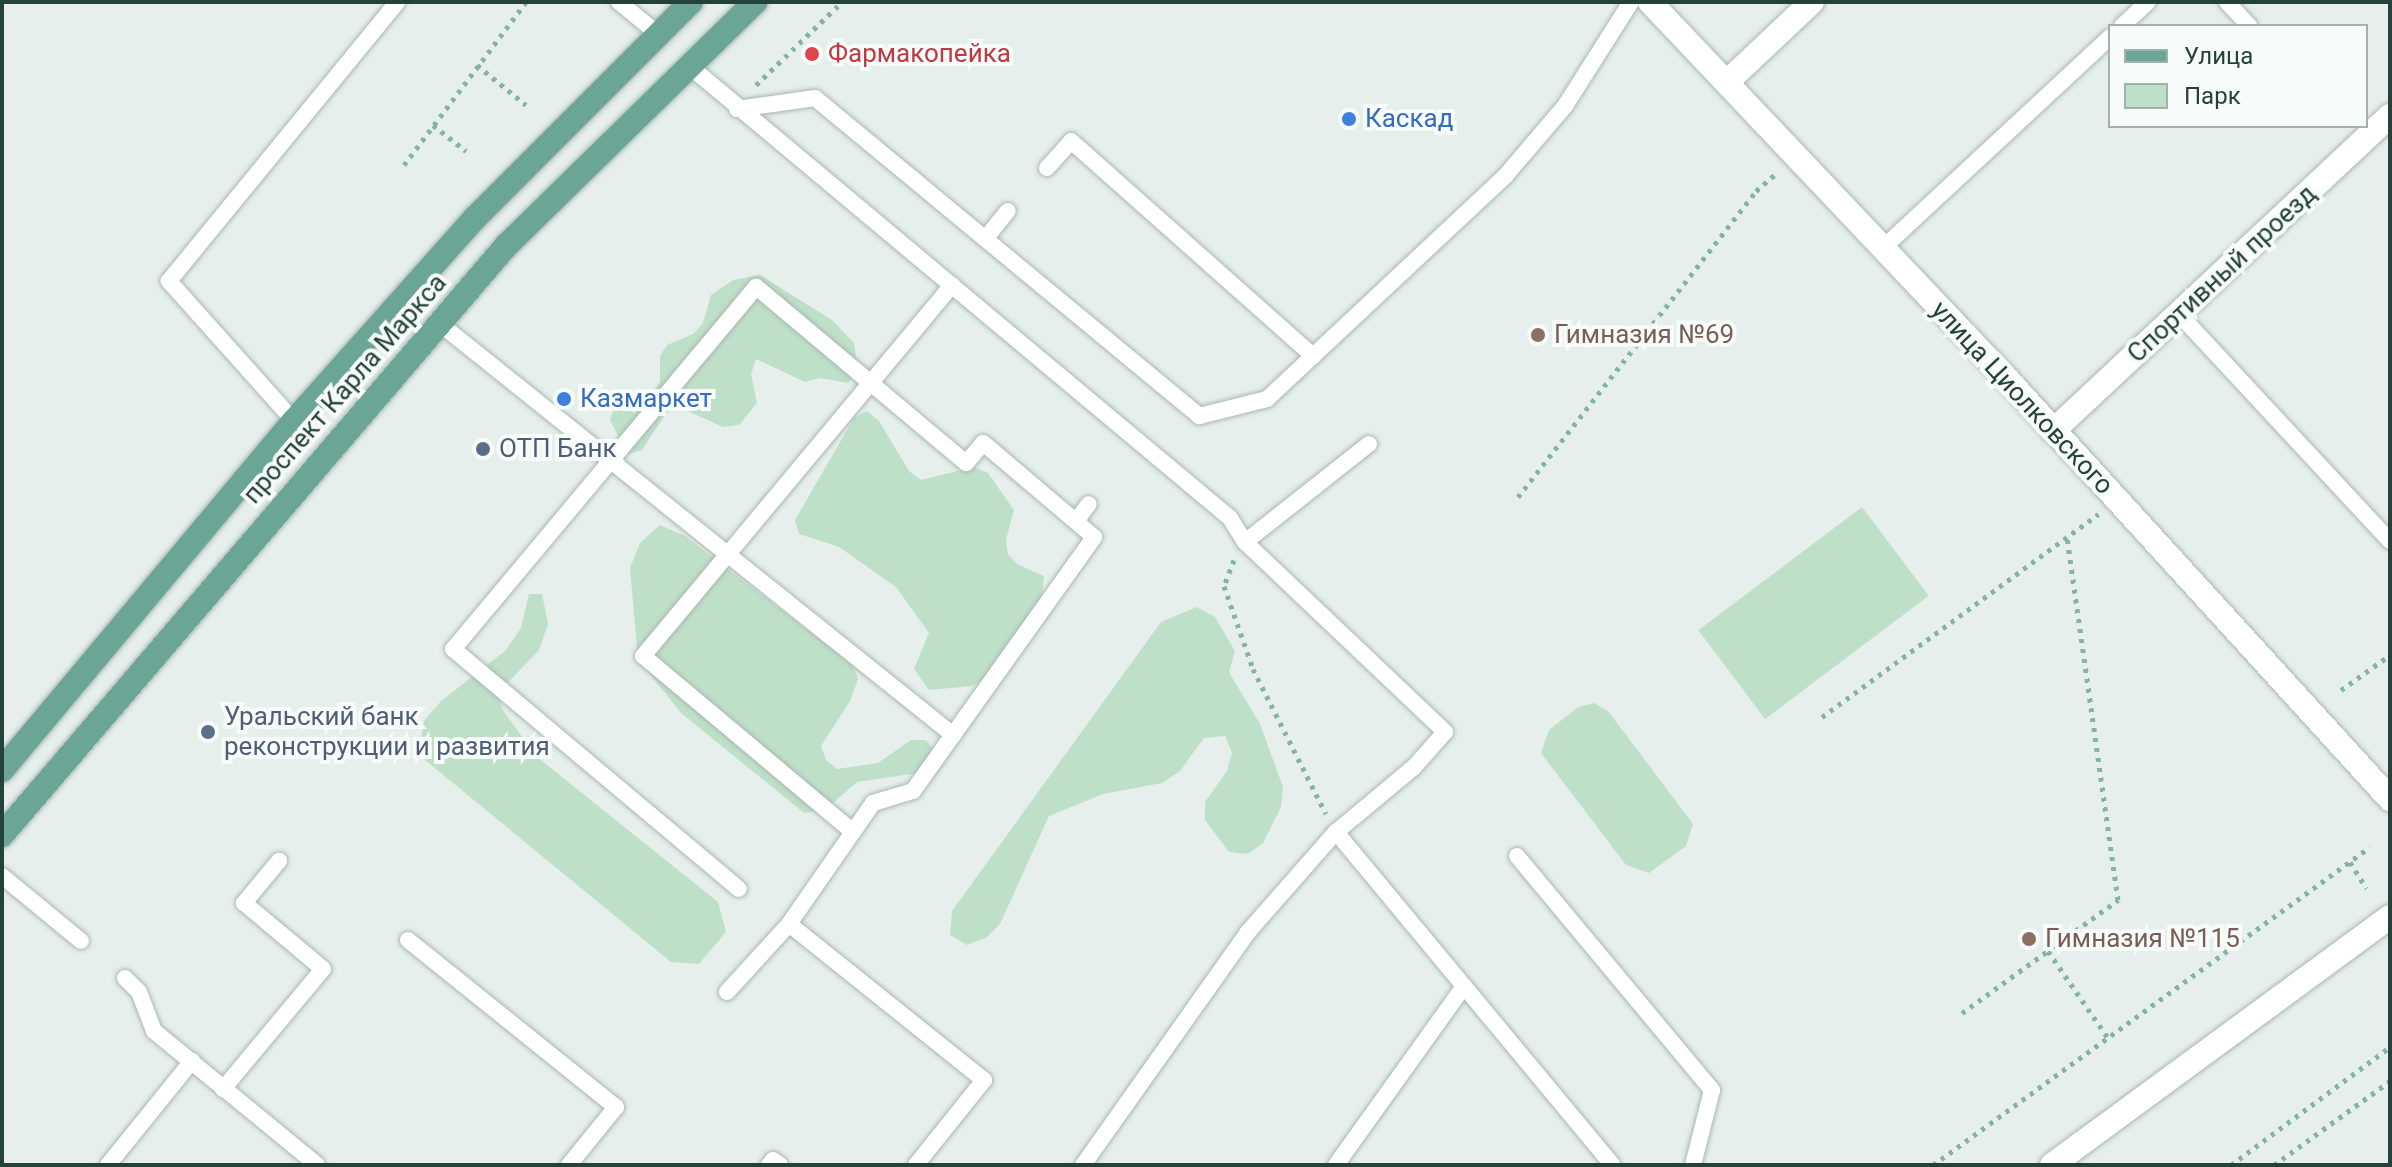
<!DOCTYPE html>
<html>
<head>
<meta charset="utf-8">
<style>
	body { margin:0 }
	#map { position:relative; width:2392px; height:1167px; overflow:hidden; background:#e6efeb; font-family:Roboto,sans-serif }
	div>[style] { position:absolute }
	.green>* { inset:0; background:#bfe0c8; transform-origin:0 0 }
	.path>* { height:5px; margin-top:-2.5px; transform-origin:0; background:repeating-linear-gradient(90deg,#86b3a5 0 4px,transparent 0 10px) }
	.roads { filter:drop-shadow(0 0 2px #a8b8b2) drop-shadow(0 0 2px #a8b8b2) }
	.lane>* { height:16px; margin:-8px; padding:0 8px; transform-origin:8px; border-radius:8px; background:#fff }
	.street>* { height:24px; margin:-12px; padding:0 12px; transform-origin:12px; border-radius:12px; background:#fff }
	.secondary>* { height:24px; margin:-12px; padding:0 12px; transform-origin:12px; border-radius:12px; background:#fff }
	.primary>* { height:24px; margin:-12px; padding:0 12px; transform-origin:12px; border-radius:12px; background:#6aa596 }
	.dots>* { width:22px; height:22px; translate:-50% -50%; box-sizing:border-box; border:4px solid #f7fbf9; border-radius:50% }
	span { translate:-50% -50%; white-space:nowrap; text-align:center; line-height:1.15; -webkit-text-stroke:8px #f7fbf9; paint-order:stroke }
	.health-label { font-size:26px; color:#be3a42 }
	.left { translate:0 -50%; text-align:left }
	.shop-label { font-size:26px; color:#366cbe }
	.street-label { font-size:26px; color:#24423a }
	.education-label { font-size:26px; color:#785e54 }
	.service-label { font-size:26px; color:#4e5e75 }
	.frame { position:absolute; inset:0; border:4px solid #24423a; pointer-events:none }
	.legend { position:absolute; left:2108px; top:24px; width:260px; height:104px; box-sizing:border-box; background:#f7fbf9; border:2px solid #a3b1ad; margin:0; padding:10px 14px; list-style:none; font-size:24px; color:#24423a }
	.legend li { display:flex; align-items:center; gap:16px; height:40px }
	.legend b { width:40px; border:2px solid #a3b1ad }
</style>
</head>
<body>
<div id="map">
	<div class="green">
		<i style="clip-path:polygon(760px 275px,832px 320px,854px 343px,858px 371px,848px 383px,820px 378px,805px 382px,756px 359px,751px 374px,757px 403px,739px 425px,723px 427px,672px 404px,642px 450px,628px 454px,610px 420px,614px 407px,652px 394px,660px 382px,660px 356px,667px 345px,693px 334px,703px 323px,711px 295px,733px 280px)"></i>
		<i style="clip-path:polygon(867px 411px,879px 421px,909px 471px,921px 480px,974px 467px,988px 473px,1014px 510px,1006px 540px,1008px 554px,1017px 564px,1044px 576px,1041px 605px,985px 679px,972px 686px,929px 690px,914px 669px,929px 633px,896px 587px,839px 547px,799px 534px,795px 520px,854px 418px)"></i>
		<i style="left:1862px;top:507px;width:111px;height:205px;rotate:53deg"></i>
		<i style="clip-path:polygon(660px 525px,685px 536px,853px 665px,858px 679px,850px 701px,821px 746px,826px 760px,837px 769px,878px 763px,911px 740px,926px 740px,935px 751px,918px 773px,857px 782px,826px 809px,804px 813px,681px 713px,638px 659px,630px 568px,640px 543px)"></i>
		<i style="clip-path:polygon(529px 594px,542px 594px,548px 624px,539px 650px,499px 692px,502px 709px,537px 757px,718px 902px,726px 932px,699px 964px,671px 962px,425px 760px,419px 749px,424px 721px,441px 701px,505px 651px,521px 628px)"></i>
		<i style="clip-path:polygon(1197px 607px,1215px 617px,1235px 651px,1229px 672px,1260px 724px,1283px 787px,1281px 807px,1263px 843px,1248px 854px,1229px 852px,1205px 820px,1205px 802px,1227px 771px,1232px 753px,1225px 736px,1204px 738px,1180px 771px,1162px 783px,1103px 794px,1049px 816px,1000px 924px,986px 938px,967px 945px,950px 935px,952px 911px,1161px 622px)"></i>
		<i style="clip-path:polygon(1594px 703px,1608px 711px,1693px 824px,1686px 846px,1649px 873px,1626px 865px,1541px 753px,1549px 730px,1578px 707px)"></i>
	</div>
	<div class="path">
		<i style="left:477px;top:65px;width:63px;rotate:39.2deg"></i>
		<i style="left:756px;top:85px;width:120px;rotate:-44deg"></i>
		<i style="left:433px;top:125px;width:42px;rotate:38.2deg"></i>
		<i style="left:404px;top:165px;width:204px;rotate:-53.2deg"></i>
		<i style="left:1518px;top:497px;width:388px;rotate:-52.1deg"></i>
		<i style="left:1756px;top:191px;width:28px;rotate:-41deg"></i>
		<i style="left:1234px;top:560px;width:28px;rotate:111deg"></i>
		<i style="left:1224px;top:586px;width:88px;rotate:70.7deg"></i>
		<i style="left:1253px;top:669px;width:162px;rotate:63.3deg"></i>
		<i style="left:2341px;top:690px;width:60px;rotate:-35.5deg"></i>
		<i style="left:1822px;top:717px;width:343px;rotate:-36.3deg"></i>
		<i style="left:2350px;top:862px;width:31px;rotate:58deg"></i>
		<i style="left:2048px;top:951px;width:106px;rotate:55.4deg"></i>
		<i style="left:1962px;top:1013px;width:193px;rotate:-35.9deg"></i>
		<i style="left:2118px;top:900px;width:368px;rotate:-98deg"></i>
		<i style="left:1933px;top:1165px;width:540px;rotate:-36.04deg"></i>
		<i style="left:2231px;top:1165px;width:198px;rotate:-36.6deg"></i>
		<i style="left:2274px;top:1165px;width:143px;rotate:-35.9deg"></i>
	</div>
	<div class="roads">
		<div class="lane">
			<i style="left:619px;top:2px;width:50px;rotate:39.4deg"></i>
			<i style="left:2227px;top:2px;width:33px;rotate:47deg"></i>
			<i style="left:2122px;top:26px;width:35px;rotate:-43deg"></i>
			<i style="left:687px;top:64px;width:708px;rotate:39.9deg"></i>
			<i style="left:1230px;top:518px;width:28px;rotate:58deg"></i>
			<i style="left:1245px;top:542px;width:276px;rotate:43.5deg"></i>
			<i style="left:1445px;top:732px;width:47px;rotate:131.5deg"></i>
			<i style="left:1414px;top:767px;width:102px;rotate:140.2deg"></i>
			<i style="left:1336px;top:832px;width:433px;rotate:50.3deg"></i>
			<i style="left:737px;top:109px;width:79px;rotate:-8deg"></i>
			<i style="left:815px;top:98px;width:499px;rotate:39.6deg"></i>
			<i style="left:1199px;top:416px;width:70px;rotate:-14deg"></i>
			<i style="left:1267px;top:399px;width:328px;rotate:-43.1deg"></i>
			<i style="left:1506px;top:175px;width:91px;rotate:-49.5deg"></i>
			<i style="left:1565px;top:106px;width:123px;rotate:-57.6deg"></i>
			<i style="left:1047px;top:168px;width:36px;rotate:-48deg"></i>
			<i style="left:1071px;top:141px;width:324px;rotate:41.6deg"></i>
			<i style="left:985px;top:239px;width:36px;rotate:-51deg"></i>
			<i style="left:1883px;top:248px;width:310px;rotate:-42.9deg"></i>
			<i style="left:2179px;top:314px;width:310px;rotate:47.1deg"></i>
			<i style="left:439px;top:323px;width:659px;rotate:38.71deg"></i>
			<i style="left:294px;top:421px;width:188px;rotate:-131.8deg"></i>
			<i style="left:169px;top:281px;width:360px;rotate:-50.7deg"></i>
			<i style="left:1076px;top:521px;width:21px;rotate:-53deg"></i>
			<i style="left:1245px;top:542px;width:158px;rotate:-38.3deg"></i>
			<i style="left:853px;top:832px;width:274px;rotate:-140deg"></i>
			<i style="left:643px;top:656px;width:483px;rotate:-50.2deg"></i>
			<i style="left:1517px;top:856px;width:305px;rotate:50.2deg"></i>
			<i style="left:1712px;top:1090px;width:77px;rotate:104.2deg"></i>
			<i style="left:2px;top:876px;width:102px;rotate:39.4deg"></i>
			<i style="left:789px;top:924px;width:250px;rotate:38.7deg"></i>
			<i style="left:984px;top:1080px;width:109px;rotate:128.7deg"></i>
			<i style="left:408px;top:940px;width:267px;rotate:38.8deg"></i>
			<i style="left:616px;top:1107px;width:75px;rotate:129deg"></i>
			<i style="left:125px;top:978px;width:20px;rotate:45deg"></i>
			<i style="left:139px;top:992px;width:42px;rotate:69deg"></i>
			<i style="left:154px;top:1031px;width:211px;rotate:39.4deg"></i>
			<i style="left:727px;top:992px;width:92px;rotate:-47.6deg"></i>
			<i style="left:789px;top:924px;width:147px;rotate:-55.2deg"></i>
			<i style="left:873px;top:803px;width:42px;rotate:-16.7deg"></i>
			<i style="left:913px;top:791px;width:312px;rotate:-54.5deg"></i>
			<i style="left:1094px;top:537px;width:145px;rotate:-139.7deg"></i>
			<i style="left:983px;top:443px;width:26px;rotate:130deg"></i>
			<i style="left:966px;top:463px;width:274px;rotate:-140deg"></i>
			<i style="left:756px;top:287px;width:472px;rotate:129.9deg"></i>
			<i style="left:453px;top:649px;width:373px;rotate:40deg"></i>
			<i style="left:223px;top:1089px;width:156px;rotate:-50.2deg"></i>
			<i style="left:323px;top:969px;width:103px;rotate:-140.1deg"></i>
			<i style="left:244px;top:903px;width:55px;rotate:-50.2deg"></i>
			<i style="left:108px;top:1165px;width:134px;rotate:-51.1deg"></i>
			<i style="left:769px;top:1165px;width:6px;rotate:-51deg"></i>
			<i style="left:773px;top:1160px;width:9px;rotate:36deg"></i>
			<i style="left:1083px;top:1165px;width:286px;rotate:-54.7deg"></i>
			<i style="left:1248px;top:932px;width:133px;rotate:-48.7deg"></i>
			<i style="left:1336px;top:1165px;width:220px;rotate:-54.4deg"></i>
		</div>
		<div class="street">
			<i style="left:1727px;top:82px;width:117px;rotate:-43.3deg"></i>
			<i style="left:2053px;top:431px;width:461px;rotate:-43.1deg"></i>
		</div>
		<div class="secondary">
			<i style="left:1650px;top:2px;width:522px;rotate:46.55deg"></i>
			<i style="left:2009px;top:381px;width:566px;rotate:47.65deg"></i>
			<i style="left:2052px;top:1165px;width:419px;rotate:-36.3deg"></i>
		</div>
		<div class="primary">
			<i style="left:2px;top:770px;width:455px;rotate:-50.1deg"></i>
			<i style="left:294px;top:421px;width:272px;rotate:-48.3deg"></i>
			<i style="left:475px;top:218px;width:305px;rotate:-45deg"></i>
			<i style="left:2px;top:835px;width:775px;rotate:-49.45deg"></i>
			<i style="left:506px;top:246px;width:349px;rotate:-44.4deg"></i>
		</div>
	</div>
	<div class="dots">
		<i style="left:812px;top:54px;background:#e0444e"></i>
		<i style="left:1349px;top:119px;background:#3f7fe0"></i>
		<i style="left:1538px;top:335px;background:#8d6e63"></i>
		<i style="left:564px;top:399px;background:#3f7fe0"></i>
		<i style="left:483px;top:449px;background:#5c6f8a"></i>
		<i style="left:208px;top:732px;background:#5c6f8a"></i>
		<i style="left:2029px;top:939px;background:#8d6e63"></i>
	</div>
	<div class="health-label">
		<span class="left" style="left:828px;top:54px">Фармакопейка</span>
	</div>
	<div class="shop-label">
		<span class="left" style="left:1365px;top:119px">Каскад</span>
		<span class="left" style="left:580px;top:399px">Казмаркет</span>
	</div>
	<div class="street-label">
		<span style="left:2222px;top:274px;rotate:-43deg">Спортивный проезд</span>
		<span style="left:345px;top:389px;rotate:-49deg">проспект Карла Маркса</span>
		<span style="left:2022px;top:398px;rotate:47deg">улица Циолковского</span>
	</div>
	<div class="education-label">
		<span class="left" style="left:1554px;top:335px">Гимназия №69</span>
		<span class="left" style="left:2045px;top:939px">Гимназия №115</span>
	</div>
	<div class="service-label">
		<span class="left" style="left:499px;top:449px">ОТП Банк</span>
		<span class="left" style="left:224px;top:732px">Уральский банк<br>реконструкции и развития</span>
	</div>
	<div class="frame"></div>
	<ul class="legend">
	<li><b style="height:10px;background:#6aa596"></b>Улица</li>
	<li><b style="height:22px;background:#bfe0c8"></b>Парк</li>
	</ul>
</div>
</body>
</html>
